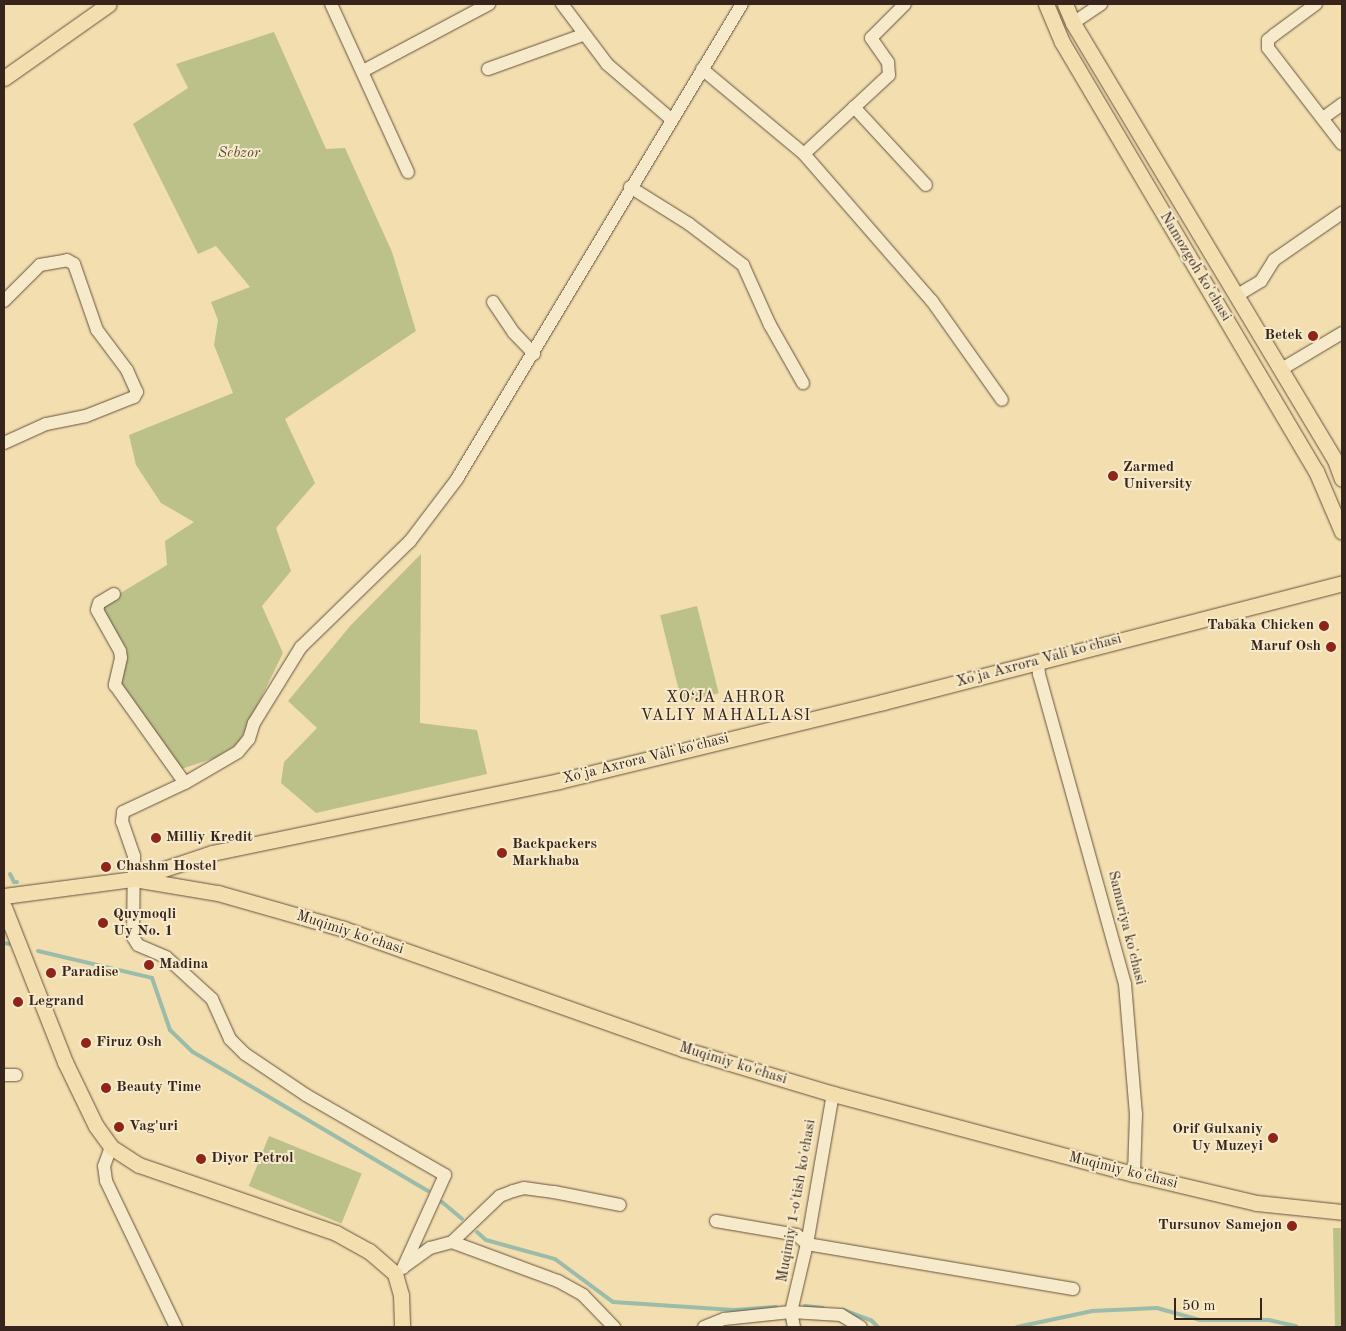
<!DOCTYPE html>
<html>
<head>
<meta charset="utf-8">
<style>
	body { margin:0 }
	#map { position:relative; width:1346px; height:1331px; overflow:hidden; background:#f2deae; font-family:"Old Standard TT",serif }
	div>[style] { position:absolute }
	.green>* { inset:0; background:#bcc18a; transform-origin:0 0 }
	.stream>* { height:4px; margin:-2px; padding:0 2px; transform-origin:2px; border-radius:2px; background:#9bbcaa }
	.roads { filter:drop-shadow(0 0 1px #665240) drop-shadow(0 0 1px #665240) }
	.minor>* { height:12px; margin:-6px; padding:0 6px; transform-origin:6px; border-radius:6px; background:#f7eaca }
	.major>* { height:15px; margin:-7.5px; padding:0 7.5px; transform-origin:7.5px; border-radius:7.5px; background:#f2deae }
	.dots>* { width:14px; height:14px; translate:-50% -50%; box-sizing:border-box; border:2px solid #f7eaca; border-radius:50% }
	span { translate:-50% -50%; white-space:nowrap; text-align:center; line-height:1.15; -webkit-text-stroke:4px #f7eaca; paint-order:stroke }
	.park-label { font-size:15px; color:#584b38; font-style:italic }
	.street-label { font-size:15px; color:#37241c }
	.poi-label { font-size:15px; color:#37241c; font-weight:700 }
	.right { translate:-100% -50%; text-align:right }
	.left { translate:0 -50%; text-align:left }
	.neighbourhood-label { font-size:16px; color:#37241c; letter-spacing:1px }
	.frame { position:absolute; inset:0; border:5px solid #37241c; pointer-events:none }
	.scale { position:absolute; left:1174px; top:1298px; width:88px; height:22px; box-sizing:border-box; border:2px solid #37241c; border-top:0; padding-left:6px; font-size:15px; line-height:18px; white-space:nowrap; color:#37241c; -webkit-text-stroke:4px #f7eaca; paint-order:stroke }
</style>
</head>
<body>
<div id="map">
	<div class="green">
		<i style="clip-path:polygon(274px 32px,326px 149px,345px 148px,392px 252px,416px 331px,285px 419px,315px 483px,276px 528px,291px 571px,262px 606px,283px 653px,239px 743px,215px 758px,175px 771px,115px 688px,127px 651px,99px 606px,167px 565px,165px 541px,194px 522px,161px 503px,136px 465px,129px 435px,233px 393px,214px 345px,218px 320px,211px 302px,250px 287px,216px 246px,198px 254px,133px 124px,188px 88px,176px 64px)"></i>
		<i style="clip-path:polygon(421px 554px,420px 723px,477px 730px,487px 774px,316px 813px,281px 783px,284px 762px,317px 728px,288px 701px,351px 625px)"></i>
		<i style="left:697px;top:606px;width:90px;height:38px;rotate:76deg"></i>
		<i style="left:269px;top:1136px;width:100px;height:54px;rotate:22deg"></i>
		<i style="clip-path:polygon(1333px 1228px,1342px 1228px,1342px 1327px,1335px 1327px)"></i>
	</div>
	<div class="stream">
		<i style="left:10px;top:874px;width:9px;rotate:63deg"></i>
		<i style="left:14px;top:882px;width:3px"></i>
		<i style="left:4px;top:943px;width:5px;rotate:11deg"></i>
		<i style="left:38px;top:951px;width:117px;rotate:13.3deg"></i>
		<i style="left:152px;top:978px;width:55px;rotate:70.9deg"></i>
		<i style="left:170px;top:1030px;width:32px;rotate:44deg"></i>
		<i style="left:193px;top:1052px;width:273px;rotate:30.6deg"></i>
		<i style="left:442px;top:1202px;width:26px;rotate:40deg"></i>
		<i style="left:477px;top:1232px;width:12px;rotate:42deg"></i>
		<i style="left:486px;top:1240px;width:72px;rotate:15.4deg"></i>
		<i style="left:555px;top:1259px;width:72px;rotate:36.6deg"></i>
		<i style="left:613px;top:1302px;width:121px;rotate:3.8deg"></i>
		<i style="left:734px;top:1310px;width:42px;rotate:-4.1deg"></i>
		<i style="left:805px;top:1306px;width:18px;rotate:6deg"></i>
		<i style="left:843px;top:1310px;width:30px;rotate:20deg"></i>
		<i style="left:871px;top:1320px;width:10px;rotate:45deg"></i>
		<i style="left:1017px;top:1327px;width:77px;rotate:-12deg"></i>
		<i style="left:1092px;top:1311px;width:65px;rotate:-2.6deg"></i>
		<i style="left:1157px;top:1308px;width:45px;rotate:15.6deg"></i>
		<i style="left:1200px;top:1320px;width:69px"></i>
		<i style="left:1269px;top:1320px;width:28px;rotate:13deg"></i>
	</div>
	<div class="roads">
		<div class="minor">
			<i style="left:331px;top:4px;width:185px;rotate:65.4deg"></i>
			<i style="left:562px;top:4px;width:75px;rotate:53.1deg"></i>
			<i style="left:607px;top:64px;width:84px;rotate:40.7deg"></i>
			<i style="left:905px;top:4px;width:48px;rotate:135deg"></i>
			<i style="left:871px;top:38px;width:29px;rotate:55deg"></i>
			<i style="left:888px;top:62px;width:13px;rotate:86deg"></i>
			<i style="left:889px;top:75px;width:116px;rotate:137.1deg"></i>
			<i style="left:804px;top:154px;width:195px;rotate:49deg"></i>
			<i style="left:932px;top:301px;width:121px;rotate:54.7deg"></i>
			<i style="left:1316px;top:4px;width:52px;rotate:143.6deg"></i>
			<i style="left:1274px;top:35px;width:8px;rotate:140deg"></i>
			<i style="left:1268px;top:40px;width:8px;rotate:90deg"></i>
			<i style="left:1268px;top:48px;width:121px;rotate:52.4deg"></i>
			<i style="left:1073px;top:23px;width:34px;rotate:-34deg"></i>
			<i style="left:488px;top:69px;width:101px;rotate:-19.7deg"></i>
			<i style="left:702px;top:69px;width:133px;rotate:39.8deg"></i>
			<i style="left:363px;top:71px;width:143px;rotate:-28deg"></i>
			<i style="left:854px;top:107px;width:106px;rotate:47.3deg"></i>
			<i style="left:1323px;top:118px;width:24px;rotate:-36deg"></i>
			<i style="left:630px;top:187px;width:70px;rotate:32.1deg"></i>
			<i style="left:689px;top:224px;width:68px;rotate:37.2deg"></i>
			<i style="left:743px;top:265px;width:66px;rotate:65.8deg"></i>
			<i style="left:770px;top:325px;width:67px;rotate:60.4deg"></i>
			<i style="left:1236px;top:296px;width:29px;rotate:-31deg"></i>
			<i style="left:1261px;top:281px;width:25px;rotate:-58deg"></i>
			<i style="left:1274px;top:260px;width:83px;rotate:-34.7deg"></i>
			<i style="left:4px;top:301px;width:51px;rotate:-45deg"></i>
			<i style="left:40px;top:265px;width:27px;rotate:-10deg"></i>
			<i style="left:67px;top:260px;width:8px;rotate:30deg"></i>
			<i style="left:74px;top:264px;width:70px;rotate:70.8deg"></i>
			<i style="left:97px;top:330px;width:50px;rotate:53.1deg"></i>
			<i style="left:127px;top:370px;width:24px;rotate:66deg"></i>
			<i style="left:137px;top:392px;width:6px;rotate:121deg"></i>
			<i style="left:134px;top:397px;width:52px;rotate:158.4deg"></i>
			<i style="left:86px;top:416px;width:41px;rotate:168.7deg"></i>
			<i style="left:46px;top:424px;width:46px;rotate:155.7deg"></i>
			<i style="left:493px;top:302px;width:37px;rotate:56deg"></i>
			<i style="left:514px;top:333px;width:29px;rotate:46deg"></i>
			<i style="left:1280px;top:370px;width:72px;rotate:-30.8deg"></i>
			<i style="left:114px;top:594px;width:17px;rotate:149deg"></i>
			<i style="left:99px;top:603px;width:7px;rotate:106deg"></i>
			<i style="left:97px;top:610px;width:47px;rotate:60.7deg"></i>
			<i style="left:120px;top:651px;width:7px;rotate:82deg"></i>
			<i style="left:121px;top:658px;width:28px;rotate:103deg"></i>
			<i style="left:115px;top:685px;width:120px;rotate:54.5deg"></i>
			<i style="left:1038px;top:661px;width:13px;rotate:86deg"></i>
			<i style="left:1039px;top:674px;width:322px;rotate:74.5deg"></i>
			<i style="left:1125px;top:984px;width:130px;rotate:85.2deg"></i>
			<i style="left:1136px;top:1114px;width:60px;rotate:91.9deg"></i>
			<i style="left:4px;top:1075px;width:12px"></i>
			<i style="left:111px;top:1147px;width:20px;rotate:110deg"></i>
			<i style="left:104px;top:1166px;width:15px;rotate:82deg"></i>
			<i style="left:106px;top:1181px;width:162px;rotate:64.4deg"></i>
			<i style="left:716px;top:1221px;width:82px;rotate:9.8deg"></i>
			<i style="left:797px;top:1235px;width:13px;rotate:42deg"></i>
			<i style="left:807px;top:1244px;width:270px;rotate:9.6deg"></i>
			<i style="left:452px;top:1242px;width:113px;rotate:20.2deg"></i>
			<i style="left:558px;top:1281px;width:29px;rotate:29deg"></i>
			<i style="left:583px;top:1295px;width:45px;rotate:45.9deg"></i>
			<i style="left:405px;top:1266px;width:31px;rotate:-36deg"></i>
			<i style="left:430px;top:1248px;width:23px;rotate:-15deg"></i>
			<i style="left:452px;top:1242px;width:66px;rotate:-43.8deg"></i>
			<i style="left:500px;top:1196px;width:14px;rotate:-21deg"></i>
			<i style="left:513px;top:1191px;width:11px;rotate:-15deg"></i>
			<i style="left:524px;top:1188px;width:30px;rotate:8deg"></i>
			<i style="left:554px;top:1192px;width:67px;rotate:11.1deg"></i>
			<i style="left:403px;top:1268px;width:102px;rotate:-65.7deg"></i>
			<i style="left:445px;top:1175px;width:160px;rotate:-150.1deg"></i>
			<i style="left:306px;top:1095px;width:73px;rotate:-146.1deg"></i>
			<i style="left:245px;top:1054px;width:21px;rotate:-135deg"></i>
			<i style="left:230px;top:1039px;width:44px;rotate:-114.2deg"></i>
			<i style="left:212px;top:999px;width:62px;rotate:-137.6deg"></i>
			<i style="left:166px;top:957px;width:30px;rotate:-157deg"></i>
			<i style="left:138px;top:945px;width:9px;rotate:-122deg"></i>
			<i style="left:133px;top:937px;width:81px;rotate:-89.3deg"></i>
			<i style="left:134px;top:856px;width:36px;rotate:-109deg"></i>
			<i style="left:122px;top:822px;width:10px;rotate:-84deg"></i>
			<i style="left:123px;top:812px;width:68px;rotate:-25.1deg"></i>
			<i style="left:185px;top:783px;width:61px;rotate:-30.3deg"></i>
			<i style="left:238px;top:752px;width:17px;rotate:-50deg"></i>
			<i style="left:249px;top:739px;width:17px;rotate:-73deg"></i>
			<i style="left:254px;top:723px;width:89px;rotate:-58.3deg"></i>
			<i style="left:301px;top:647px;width:152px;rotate:-44.2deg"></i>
			<i style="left:410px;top:541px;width:78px;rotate:-52.8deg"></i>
			<i style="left:457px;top:479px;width:554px;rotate:-59.04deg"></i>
			<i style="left:704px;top:1327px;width:22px;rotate:-22deg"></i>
			<i style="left:724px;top:1319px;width:67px;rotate:-6deg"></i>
			<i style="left:791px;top:1312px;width:50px;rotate:3.4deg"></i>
			<i style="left:841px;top:1315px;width:23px;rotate:31deg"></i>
			<i style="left:794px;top:1327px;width:15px;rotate:-101deg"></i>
			<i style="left:791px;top:1312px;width:70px;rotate:-76.8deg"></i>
			<i style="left:807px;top:1244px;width:152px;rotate:-80.2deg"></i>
		</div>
		<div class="major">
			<i style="left:1046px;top:4px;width:41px;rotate:67.2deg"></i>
			<i style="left:1062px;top:42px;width:499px;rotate:59.4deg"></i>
			<i style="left:1316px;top:471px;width:66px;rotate:66.9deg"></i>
			<i style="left:1065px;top:4px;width:21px;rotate:67deg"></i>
			<i style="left:1073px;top:23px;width:510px;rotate:59.06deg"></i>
			<i style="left:1335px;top:460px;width:20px;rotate:70deg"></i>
			<i style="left:4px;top:78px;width:128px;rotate:-35.2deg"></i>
			<i style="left:140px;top:880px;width:79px;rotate:9.5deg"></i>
			<i style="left:218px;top:893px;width:131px;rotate:15.9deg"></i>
			<i style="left:344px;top:929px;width:360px;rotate:19.5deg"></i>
			<i style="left:683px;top:1049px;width:157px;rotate:16.7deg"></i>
			<i style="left:833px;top:1094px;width:311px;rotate:14.9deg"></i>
			<i style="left:1134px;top:1174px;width:126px;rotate:13.3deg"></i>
			<i style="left:1257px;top:1203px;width:85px;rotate:6deg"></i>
			<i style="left:4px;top:896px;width:131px;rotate:-7.5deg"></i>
			<i style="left:134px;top:879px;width:82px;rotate:-18.4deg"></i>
			<i style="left:212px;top:853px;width:354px;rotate:-11.7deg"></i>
			<i style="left:559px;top:781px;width:333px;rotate:-13.7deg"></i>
			<i style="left:883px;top:702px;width:474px;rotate:-14.5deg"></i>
			<i style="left:4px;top:907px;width:167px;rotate:68.5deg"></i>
			<i style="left:65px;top:1062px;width:71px;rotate:64.2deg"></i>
			<i style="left:96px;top:1126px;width:26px;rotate:54deg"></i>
			<i style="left:111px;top:1147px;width:33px;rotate:33deg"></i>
			<i style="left:139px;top:1165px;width:208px;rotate:19deg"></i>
			<i style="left:336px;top:1233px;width:38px;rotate:29deg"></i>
			<i style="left:369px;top:1251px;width:35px;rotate:41deg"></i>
			<i style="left:395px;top:1274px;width:22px;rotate:74deg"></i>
			<i style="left:401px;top:1295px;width:32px;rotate:88deg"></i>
		</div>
	</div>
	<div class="dots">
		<i style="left:1313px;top:336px;background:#8f2418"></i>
		<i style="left:1113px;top:476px;background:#8f2418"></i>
		<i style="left:1324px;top:626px;background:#8f2418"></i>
		<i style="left:1331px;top:647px;background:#8f2418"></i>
		<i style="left:156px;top:838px;background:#8f2418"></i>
		<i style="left:502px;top:853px;background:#8f2418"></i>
		<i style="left:106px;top:867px;background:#8f2418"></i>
		<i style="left:103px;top:923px;background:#8f2418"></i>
		<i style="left:149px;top:965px;background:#8f2418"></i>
		<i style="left:51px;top:973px;background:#8f2418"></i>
		<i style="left:18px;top:1002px;background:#8f2418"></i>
		<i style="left:86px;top:1043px;background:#8f2418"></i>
		<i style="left:106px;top:1088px;background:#8f2418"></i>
		<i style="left:119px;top:1127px;background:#8f2418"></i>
		<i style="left:1273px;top:1138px;background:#8f2418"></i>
		<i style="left:201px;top:1159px;background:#8f2418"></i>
		<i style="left:1292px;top:1226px;background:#8f2418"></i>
	</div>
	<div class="park-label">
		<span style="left:239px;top:154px">Sebzor</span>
	</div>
	<div class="street-label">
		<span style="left:1195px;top:267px;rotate:59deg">Namozgoh ko'chasi</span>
		<span style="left:1039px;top:661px;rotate:-15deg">Xo'ja Axrora Vali ko'chasi</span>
		<span style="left:646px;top:759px;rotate:-14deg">Xo'ja Axrora Vali ko'chasi</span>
		<span style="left:1126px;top:928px;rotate:76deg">Samariya ko'chasi</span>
		<span style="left:350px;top:933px;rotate:18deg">Muqimiy ko'chasi</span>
		<span style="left:733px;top:1064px;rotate:17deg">Muqimiy ko'chasi</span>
		<span style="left:1123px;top:1171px;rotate:14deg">Muqimiy ko'chasi</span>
		<span style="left:797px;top:1201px;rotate:-80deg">Muqimiy 1-o'tish ko'chasi</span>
	</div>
	<div class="poi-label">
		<span class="right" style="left:1303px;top:336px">Betek</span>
		<span class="left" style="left:1123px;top:476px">Zarmed<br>University</span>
		<span class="right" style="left:1314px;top:626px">Tabaka Chicken</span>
		<span class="right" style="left:1321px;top:647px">Maruf Osh</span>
		<span class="left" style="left:166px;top:838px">Milliy Kredit</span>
		<span class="left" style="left:512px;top:853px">Backpackers<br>Markhaba</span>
		<span class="left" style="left:116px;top:867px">Chashm Hostel</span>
		<span class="left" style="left:113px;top:923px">Quymoqli<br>Uy No. 1</span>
		<span class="left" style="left:159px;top:965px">Madina</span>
		<span class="left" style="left:61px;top:973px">Paradise</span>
		<span class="left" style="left:28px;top:1002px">Legrand</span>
		<span class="left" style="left:96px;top:1043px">Firuz Osh</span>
		<span class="left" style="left:116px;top:1088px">Beauty Time</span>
		<span class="left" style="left:129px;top:1127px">Vag'uri</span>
		<span class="right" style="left:1263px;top:1138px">Orif Gulxaniy<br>Uy Muzeyi</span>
		<span class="left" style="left:211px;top:1159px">Diyor Petrol</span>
		<span class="right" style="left:1282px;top:1226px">Tursunov Samejon</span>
	</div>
	<div class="neighbourhood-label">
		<span style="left:726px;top:707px">XO‘JA AHROR<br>VALIY MAHALLASI</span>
	</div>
	<div class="frame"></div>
	<div class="scale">50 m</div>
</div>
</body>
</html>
